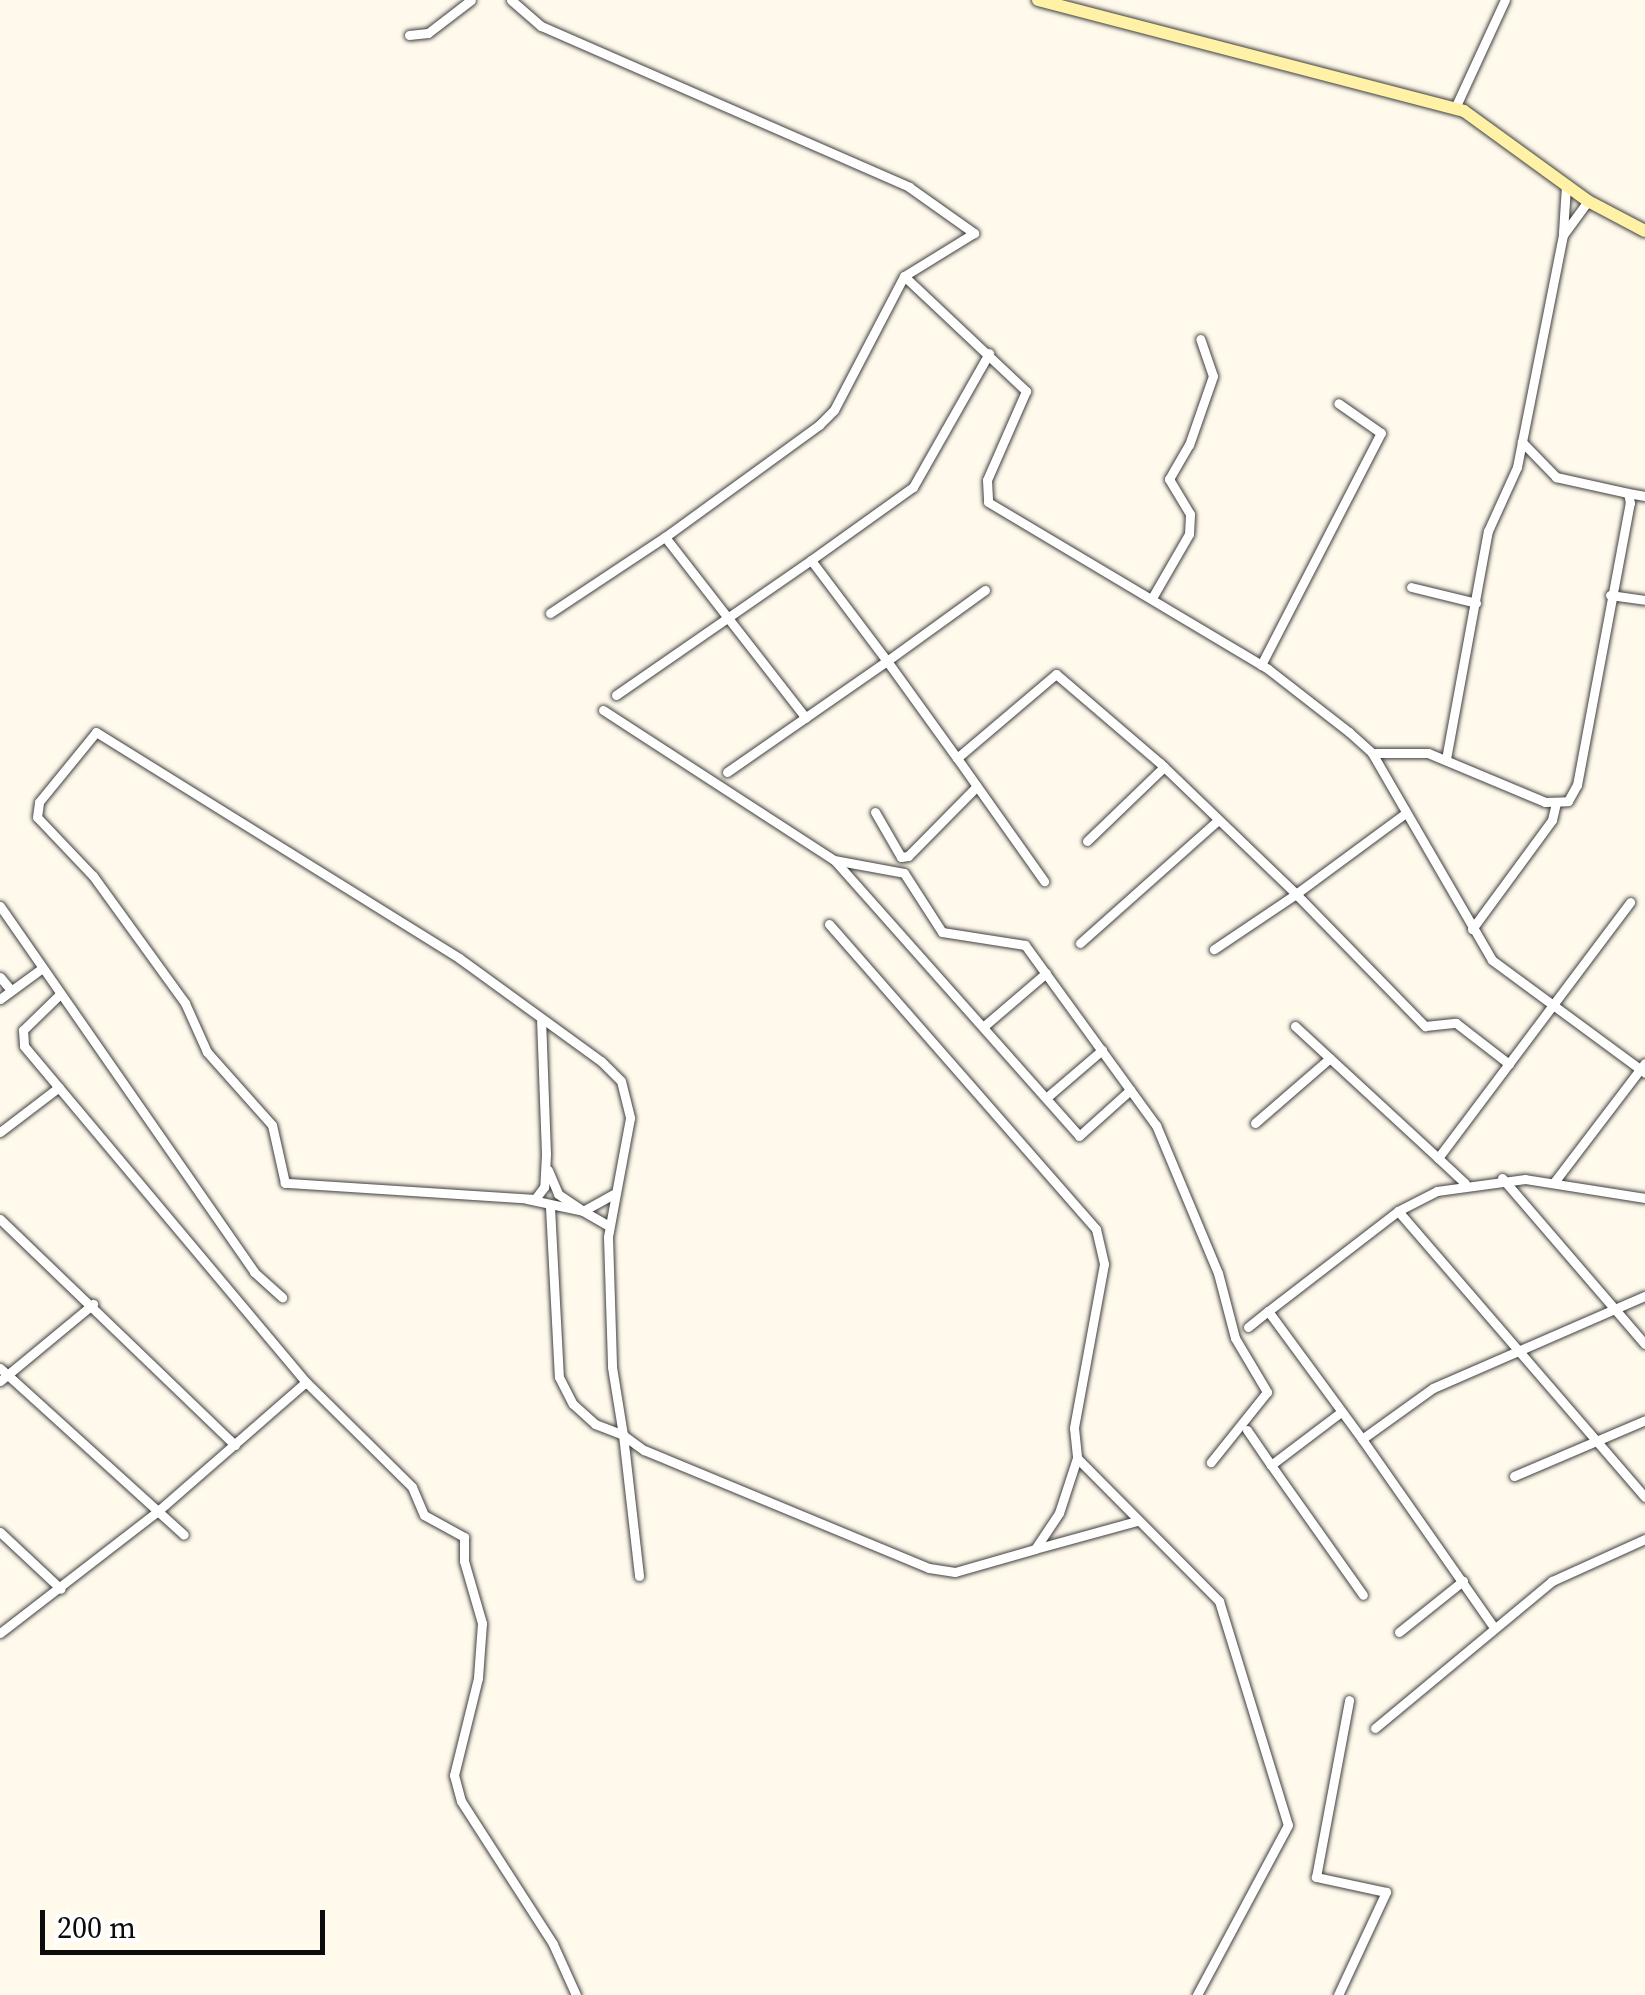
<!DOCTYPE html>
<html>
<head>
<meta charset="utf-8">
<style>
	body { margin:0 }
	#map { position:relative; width:1645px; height:1995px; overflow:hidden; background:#fffaec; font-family:"Source Serif 4",serif }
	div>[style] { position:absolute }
	.roads { filter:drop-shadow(0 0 2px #3f3f3f) drop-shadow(0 0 2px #3f3f3f) }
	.street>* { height:9px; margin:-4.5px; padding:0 4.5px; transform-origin:4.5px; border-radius:4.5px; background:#fff }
	.secondary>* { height:12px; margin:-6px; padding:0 6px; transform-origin:6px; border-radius:6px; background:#fff2a7 }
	span { translate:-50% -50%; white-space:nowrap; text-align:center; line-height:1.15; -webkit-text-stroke:10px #fff; paint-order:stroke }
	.scale { position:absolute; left:40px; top:1910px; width:285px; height:45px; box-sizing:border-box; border:5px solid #0c0c0c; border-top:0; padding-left:12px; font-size:30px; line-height:35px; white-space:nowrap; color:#0c0c0c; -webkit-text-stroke:8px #fff; paint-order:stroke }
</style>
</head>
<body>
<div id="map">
	<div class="roads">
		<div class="street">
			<i style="left:511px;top:0;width:40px;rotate:41deg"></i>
			<i style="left:541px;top:26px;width:402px;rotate:23.6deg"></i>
			<i style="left:909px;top:187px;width:80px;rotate:35.3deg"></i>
			<i style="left:974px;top:233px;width:82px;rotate:148.4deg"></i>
			<i style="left:904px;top:276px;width:151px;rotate:117.6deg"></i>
			<i style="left:834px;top:410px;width:21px;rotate:135deg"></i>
			<i style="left:819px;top:425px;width:190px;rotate:144deg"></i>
			<i style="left:409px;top:35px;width:19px;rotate:-6deg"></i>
			<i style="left:428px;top:33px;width:54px;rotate:-37.5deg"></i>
			<i style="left:1455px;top:108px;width:119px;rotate:-65.2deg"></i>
			<i style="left:1563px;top:232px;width:46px;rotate:-86.3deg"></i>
			<i style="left:904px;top:276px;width:168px;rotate:43.3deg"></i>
			<i style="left:1026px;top:391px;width:97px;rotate:113.7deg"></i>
			<i style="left:987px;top:480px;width:22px;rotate:87deg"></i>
			<i style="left:988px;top:502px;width:326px;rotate:30.8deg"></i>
			<i style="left:1268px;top:669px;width:103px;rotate:37.9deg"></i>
			<i style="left:1349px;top:732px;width:31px;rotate:42deg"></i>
			<i style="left:1372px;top:753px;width:239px;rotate:59.9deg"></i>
			<i style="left:1492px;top:960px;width:190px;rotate:36.4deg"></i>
			<i style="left:1628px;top:493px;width:17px;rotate:10deg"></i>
			<i style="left:1411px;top:587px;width:67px;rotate:13.8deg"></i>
			<i style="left:985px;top:590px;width:121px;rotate:144.1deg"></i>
			<i style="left:887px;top:661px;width:120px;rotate:54.2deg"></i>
			<i style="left:957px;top:758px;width:130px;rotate:-40.3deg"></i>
			<i style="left:1056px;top:674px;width:137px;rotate:40.6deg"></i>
			<i style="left:1160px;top:763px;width:189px;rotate:43.9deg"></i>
			<i style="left:1296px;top:894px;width:99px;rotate:146.1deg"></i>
			<i style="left:1610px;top:595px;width:35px;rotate:8deg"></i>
			<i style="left:1152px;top:598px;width:74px;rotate:-60deg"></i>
			<i style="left:1189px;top:534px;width:20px;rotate:-87deg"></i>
			<i style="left:1190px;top:514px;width:41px;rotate:-121deg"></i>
			<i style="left:1169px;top:479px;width:39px;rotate:-60deg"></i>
			<i style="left:1189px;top:445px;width:73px;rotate:-70.8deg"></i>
			<i style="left:1213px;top:376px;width:39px;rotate:-109deg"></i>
			<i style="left:550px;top:613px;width:138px;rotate:-33.5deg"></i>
			<i style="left:665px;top:537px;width:229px;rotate:52.1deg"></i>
			<i style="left:1261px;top:665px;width:261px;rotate:-62.7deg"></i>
			<i style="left:1381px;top:433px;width:52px;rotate:-145.1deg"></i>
			<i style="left:616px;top:695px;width:237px;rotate:-34.7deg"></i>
			<i style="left:603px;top:710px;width:275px;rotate:33deg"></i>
			<i style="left:834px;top:860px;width:71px;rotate:10.5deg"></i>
			<i style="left:904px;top:873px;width:70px;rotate:57.2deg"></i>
			<i style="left:942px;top:932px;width:84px;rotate:8.9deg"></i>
			<i style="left:1025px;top:945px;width:223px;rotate:54deg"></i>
			<i style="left:1156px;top:1125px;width:160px;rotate:67.3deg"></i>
			<i style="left:1218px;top:1273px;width:67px;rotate:75.3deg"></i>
			<i style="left:1235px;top:1338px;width:63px;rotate:59.3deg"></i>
			<i style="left:1267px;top:1392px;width:90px;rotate:128.7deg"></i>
			<i style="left:1372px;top:753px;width:56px"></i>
			<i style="left:1428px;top:753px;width:127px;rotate:22.7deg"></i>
			<i style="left:1545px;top:802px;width:23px;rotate:-2deg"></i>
			<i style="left:1568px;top:801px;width:18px;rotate:-61deg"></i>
			<i style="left:1577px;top:785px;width:287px;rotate:-79.4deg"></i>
			<i style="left:1630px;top:503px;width:10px;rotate:-101deg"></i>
			<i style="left:1628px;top:493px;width:74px;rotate:-167.5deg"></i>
			<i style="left:1556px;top:477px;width:49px;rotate:-134.2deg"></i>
			<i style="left:957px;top:758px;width:151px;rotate:54.7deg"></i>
			<i style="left:1446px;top:759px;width:232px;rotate:-79.6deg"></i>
			<i style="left:1488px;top:531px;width:70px;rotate:-65.6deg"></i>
			<i style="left:1517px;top:467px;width:237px;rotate:-78.8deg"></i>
			<i style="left:1563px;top:235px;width:42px;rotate:-53.7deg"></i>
			<i style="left:727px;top:772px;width:195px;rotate:-34.8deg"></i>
			<i style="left:887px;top:661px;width:126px;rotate:-127deg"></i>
			<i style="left:811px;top:560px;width:125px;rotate:-35.6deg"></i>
			<i style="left:913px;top:487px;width:154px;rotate:-60.4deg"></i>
			<i style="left:875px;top:812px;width:52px;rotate:60deg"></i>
			<i style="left:901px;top:857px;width:7px;rotate:-8deg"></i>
			<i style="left:908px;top:856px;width:98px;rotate:-45.4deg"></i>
			<i style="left:1403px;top:815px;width:133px;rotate:143.6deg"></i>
			<i style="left:1296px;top:894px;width:185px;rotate:45.7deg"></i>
			<i style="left:1425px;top:1026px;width:31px;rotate:-6deg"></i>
			<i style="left:1456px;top:1023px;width:67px;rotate:37.7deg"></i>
			<i style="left:1087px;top:841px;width:107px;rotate:-43.9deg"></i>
			<i style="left:836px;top:862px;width:366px;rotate:48.4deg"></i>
			<i style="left:1079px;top:1136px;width:69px;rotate:-42deg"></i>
			<i style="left:0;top:906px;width:446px;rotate:55.2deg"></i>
			<i style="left:254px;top:1272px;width:38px;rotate:42deg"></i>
			<i style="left:829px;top:924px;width:405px;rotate:48.8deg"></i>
			<i style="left:1096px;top:1229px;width:36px;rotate:77deg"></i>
			<i style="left:1104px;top:1264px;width:167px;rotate:100.4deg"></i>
			<i style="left:1074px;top:1428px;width:30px;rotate:84deg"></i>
			<i style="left:1472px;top:929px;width:135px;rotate:-53.7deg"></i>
			<i style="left:1552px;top:820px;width:18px;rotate:-77deg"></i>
			<i style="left:1080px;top:943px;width:183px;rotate:-41.7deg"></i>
			<i style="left:0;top:977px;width:17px;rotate:50deg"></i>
			<i style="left:58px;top:996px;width:49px;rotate:135.8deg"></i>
			<i style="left:23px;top:1030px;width:16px;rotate:86deg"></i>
			<i style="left:24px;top:1046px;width:439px;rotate:50deg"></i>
			<i style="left:306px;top:1382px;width:149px;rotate:44.7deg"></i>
			<i style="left:412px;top:1487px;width:30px;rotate:67deg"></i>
			<i style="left:424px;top:1515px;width:46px;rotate:28.8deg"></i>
			<i style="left:464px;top:1537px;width:24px;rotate:90deg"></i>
			<i style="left:464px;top:1561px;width:65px;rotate:73.8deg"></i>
			<i style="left:482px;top:1623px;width:55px;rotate:94.2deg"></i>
			<i style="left:478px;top:1678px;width:100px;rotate:103.9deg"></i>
			<i style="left:454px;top:1775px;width:27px;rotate:75deg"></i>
			<i style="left:461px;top:1801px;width:170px;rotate:57.2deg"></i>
			<i style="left:553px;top:1944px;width:56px;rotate:65.7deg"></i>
			<i style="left:0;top:999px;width:51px;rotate:-36.2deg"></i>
			<i style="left:541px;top:1018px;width:136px;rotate:87.9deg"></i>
			<i style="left:546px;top:1154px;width:33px;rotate:93deg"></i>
			<i style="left:544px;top:1187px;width:15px;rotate:127deg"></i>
			<i style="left:535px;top:1199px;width:251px;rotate:-176.3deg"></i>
			<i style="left:285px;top:1183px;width:59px;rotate:-102.6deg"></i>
			<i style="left:272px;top:1125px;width:98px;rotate:-131.7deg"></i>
			<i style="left:207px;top:1052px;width:54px;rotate:-114.2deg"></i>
			<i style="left:185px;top:1003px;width:157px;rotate:-125.9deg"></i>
			<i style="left:93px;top:876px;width:81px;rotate:-133.5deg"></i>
			<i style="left:37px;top:817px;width:15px;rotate:-82deg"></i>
			<i style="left:39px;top:802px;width:90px;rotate:-50.8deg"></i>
			<i style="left:96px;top:732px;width:428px;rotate:31.9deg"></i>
			<i style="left:459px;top:958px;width:175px;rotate:36deg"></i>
			<i style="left:601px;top:1061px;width:28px;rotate:45deg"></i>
			<i style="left:621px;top:1081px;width:38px;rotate:76deg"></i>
			<i style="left:630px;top:1118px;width:121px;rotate:100.5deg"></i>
			<i style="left:608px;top:1237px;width:130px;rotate:88.2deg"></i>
			<i style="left:612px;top:1367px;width:69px;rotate:80.8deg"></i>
			<i style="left:623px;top:1435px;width:26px;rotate:36deg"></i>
			<i style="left:644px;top:1450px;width:308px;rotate:22.5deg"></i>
			<i style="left:929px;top:1568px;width:26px;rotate:9deg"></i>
			<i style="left:955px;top:1572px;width:83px;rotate:-16deg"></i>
			<i style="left:1035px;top:1549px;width:43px;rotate:-56.3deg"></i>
			<i style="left:1059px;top:1513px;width:58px;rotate:-71.9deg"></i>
			<i style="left:1077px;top:1458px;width:202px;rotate:45.2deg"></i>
			<i style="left:1219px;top:1601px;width:234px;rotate:72.9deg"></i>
			<i style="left:1288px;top:1825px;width:193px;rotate:118.2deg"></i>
			<i style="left:1295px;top:1026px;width:195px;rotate:42.7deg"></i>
			<i style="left:1438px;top:1158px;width:320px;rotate:-53.1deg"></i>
			<i style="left:983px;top:1027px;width:83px;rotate:-40.6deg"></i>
			<i style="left:1046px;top:1098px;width:74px;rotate:-40.6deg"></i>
			<i style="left:1255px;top:1123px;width:99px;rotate:-40.9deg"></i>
			<i style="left:0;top:1132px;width:74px;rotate:-37.3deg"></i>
			<i style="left:1438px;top:1158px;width:37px;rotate:43deg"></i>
			<i style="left:548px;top:1170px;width:26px;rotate:67deg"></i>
			<i style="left:558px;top:1194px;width:30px;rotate:34deg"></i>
			<i style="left:583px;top:1211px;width:35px;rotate:-29deg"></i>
			<i style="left:1502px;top:1178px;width:219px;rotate:49.3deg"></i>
			<i style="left:1555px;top:1181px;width:148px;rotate:-52.7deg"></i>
			<i style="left:1645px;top:1198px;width:121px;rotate:-171deg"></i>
			<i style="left:1525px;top:1179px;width:89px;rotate:172.2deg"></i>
			<i style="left:1437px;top:1191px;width:44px;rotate:152.9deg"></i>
			<i style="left:1398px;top:1211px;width:164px;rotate:142.4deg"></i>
			<i style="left:1268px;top:1311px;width:159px;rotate:53.7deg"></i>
			<i style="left:1362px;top:1439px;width:87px;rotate:-35.7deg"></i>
			<i style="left:1433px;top:1388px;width:231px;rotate:-23.5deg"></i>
			<i style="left:527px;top:1199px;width:57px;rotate:12.1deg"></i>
			<i style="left:583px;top:1211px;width:30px;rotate:30deg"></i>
			<i style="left:550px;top:1207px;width:170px;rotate:87deg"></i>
			<i style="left:559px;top:1377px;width:30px;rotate:63deg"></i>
			<i style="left:573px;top:1404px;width:30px;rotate:42deg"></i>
			<i style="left:595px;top:1424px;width:30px;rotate:21deg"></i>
			<i style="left:623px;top:1435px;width:142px;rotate:83.5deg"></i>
			<i style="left:1398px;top:1211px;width:378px;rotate:49.2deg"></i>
			<i style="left:0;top:1219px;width:326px;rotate:43.9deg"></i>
			<i style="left:1248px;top:1327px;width:26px;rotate:-39deg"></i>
			<i style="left:0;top:1368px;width:248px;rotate:42.2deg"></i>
			<i style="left:0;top:1381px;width:121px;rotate:-39.6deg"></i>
			<i style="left:1341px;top:1412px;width:88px;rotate:142.9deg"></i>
			<i style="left:1271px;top:1465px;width:159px;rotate:54.7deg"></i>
			<i style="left:1247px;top:1430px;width:42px;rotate:55.6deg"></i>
			<i style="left:1362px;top:1439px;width:228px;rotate:55deg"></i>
			<i style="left:1514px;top:1476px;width:142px;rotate:-23.1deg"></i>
			<i style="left:0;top:1532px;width:83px;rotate:43.1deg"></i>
			<i style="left:1035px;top:1549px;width:106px;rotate:-15.4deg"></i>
			<i style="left:1399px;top:1632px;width:82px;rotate:-38.6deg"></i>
			<i style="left:0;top:1633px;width:200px;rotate:-37.7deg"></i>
			<i style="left:158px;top:1511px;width:196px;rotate:-41.1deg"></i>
			<i style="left:1375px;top:1728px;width:230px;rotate:-39.7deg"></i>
			<i style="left:1552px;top:1581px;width:102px;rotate:-24.3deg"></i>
			<i style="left:1338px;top:1995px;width:114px;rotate:-65deg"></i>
			<i style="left:1386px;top:1892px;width:72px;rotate:-167.9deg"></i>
			<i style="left:1316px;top:1877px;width:180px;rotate:-79.4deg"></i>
		</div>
		<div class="secondary">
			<i style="left:1038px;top:0;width:440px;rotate:14.6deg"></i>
			<i style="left:1464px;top:111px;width:153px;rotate:36deg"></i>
			<i style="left:1588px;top:201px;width:64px;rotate:27.8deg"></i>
		</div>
	</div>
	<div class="scale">200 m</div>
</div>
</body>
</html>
